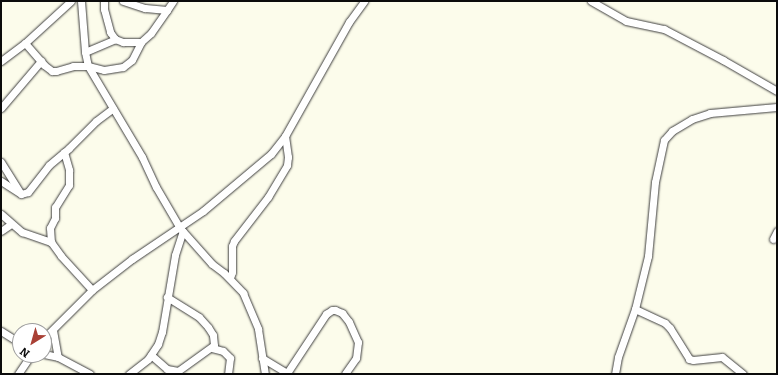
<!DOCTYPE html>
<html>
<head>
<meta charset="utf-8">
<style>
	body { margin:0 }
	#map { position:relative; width:778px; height:375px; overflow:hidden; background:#fcfceb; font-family:Bitter,serif }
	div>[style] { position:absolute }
	.roads { filter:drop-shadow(0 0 1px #3e3e3e) drop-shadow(0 0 1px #3e3e3e) }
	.minor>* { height:7px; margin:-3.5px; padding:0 3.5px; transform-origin:3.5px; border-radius:3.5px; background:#fff }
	span { translate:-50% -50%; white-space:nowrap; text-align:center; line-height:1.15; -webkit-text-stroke:4px #fff; paint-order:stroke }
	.frame { position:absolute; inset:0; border:2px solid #0b0b0b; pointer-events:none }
	.north { position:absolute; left:12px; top:323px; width:40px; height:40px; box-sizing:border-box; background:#fff; border:1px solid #9d9d9d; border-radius:50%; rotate:217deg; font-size:11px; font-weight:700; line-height:16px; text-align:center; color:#0b0b0b }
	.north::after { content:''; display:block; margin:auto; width:14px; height:18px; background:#a94035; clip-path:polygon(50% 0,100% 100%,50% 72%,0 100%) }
</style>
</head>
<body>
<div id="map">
	<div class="roads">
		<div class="minor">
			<i style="left:81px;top:1px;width:51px;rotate:85.5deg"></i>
			<i style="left:85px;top:52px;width:14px;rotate:78deg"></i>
			<i style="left:88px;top:66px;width:106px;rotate:59.3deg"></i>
			<i style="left:142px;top:157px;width:33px;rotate:65deg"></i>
			<i style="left:156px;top:187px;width:48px;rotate:59.7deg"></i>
			<i style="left:180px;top:228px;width:48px;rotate:48.4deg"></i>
			<i style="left:212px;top:264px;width:15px;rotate:37deg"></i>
			<i style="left:224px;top:273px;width:28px;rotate:46deg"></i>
			<i style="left:243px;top:293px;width:39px;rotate:67deg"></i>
			<i style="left:258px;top:329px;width:46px;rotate:81.2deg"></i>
			<i style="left:104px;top:1px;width:8px;rotate:90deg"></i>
			<i style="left:104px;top:9px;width:24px;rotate:75deg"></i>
			<i style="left:110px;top:32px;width:9px;rotate:54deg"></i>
			<i style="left:115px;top:39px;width:9px;rotate:21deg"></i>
			<i style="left:123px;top:42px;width:18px"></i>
			<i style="left:141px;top:42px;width:13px;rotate:-42deg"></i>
			<i style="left:151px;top:33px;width:28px;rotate:-55deg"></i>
			<i style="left:123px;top:1px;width:23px;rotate:18deg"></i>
			<i style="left:145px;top:8px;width:22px;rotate:5deg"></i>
			<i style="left:167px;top:10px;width:11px;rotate:-56deg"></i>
			<i style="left:591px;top:1px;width:40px;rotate:29.7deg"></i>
			<i style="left:626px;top:21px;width:39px;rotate:12deg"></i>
			<i style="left:664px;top:29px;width:67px;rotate:27.7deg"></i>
			<i style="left:723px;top:60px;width:62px;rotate:29.9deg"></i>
			<i style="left:25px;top:43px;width:29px;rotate:49deg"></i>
			<i style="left:44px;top:65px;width:10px;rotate:37deg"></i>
			<i style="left:52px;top:71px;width:4px"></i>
			<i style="left:56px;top:71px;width:18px;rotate:-16deg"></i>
			<i style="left:73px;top:66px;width:15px"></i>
			<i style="left:88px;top:66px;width:16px;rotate:14deg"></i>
			<i style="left:104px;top:70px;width:19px;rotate:-9deg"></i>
			<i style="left:123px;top:67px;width:11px;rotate:-38deg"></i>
			<i style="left:132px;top:60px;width:20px;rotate:-63deg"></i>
			<i style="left:85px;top:52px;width:33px;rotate:-23deg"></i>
			<i style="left:1px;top:61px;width:30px;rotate:-37deg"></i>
			<i style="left:25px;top:43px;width:62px;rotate:-42.4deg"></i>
			<i style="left:1px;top:108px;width:62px;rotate:-49.6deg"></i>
			<i style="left:64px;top:152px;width:19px;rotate:74deg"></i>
			<i style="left:69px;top:170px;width:15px;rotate:90deg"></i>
			<i style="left:69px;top:185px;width:26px;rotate:122deg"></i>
			<i style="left:55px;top:207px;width:11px;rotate:90deg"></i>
			<i style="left:55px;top:218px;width:11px;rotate:117deg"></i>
			<i style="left:50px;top:228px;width:14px;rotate:86deg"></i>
			<i style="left:51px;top:242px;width:17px;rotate:54deg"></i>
			<i style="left:61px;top:256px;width:46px;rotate:47.6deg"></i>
			<i style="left:1px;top:162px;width:36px;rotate:58deg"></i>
			<i style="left:1px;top:181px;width:24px;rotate:33deg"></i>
			<i style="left:21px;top:194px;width:7px;rotate:-16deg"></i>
			<i style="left:28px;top:192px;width:34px;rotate:-52deg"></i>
			<i style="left:49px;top:165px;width:26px;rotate:-40deg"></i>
			<i style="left:69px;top:148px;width:38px;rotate:-45deg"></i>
			<i style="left:96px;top:121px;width:21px;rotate:-37deg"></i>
			<i style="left:1px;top:214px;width:28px;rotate:41deg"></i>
			<i style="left:22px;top:232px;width:31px;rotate:19deg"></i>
			<i style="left:1px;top:231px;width:12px;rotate:-35deg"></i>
			<i style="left:773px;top:239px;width:9px;rotate:-63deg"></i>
			<i style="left:230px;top:278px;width:6px;rotate:-72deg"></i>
			<i style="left:232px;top:272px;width:26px;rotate:-90deg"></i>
			<i style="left:232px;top:246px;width:5px;rotate:-68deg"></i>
			<i style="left:234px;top:241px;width:56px;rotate:-52.3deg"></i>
			<i style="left:268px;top:197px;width:37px;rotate:-59deg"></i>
			<i style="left:287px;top:165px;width:8px;rotate:-83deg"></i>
			<i style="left:288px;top:157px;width:21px;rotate:-98deg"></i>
			<i style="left:635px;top:309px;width:33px;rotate:25deg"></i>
			<i style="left:665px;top:323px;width:7px;rotate:45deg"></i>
			<i style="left:670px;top:328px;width:36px;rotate:58deg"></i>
			<i style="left:689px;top:359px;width:4px;rotate:14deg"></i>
			<i style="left:693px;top:360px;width:29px;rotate:-6deg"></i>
			<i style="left:722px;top:357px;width:27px;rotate:39deg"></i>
			<i style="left:53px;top:330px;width:27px;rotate:80deg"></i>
			<i style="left:1px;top:331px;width:22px;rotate:32deg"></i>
			<i style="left:44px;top:338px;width:68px;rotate:-45deg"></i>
			<i style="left:92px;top:290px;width:51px;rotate:-37.8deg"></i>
			<i style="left:132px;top:259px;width:86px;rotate:-34.1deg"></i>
			<i style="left:203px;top:211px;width:89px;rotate:-40deg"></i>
			<i style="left:271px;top:154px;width:23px;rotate:-52deg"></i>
			<i style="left:285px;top:136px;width:131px;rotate:-60.7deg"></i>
			<i style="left:349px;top:22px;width:26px;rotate:-54deg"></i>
			<i style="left:212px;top:348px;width:11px;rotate:15deg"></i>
			<i style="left:223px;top:351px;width:10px;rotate:45deg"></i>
			<i style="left:230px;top:358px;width:16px;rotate:97deg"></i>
			<i style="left:44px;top:354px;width:14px;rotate:12deg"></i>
			<i style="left:58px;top:357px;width:36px;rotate:28deg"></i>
			<i style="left:151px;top:355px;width:21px;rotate:41deg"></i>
			<i style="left:167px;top:369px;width:11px;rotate:10deg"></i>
			<i style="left:178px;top:371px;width:44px;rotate:-35.8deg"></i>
			<i style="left:214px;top:345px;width:10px;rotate:-96deg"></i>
			<i style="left:213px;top:335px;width:9px;rotate:-122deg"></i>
			<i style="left:208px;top:327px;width:13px;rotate:-132deg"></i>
			<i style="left:199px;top:317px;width:38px;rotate:-148deg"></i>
			<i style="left:262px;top:358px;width:31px;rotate:31deg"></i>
			<i style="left:287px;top:373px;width:71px;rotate:-56.5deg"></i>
			<i style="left:326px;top:314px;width:7px;rotate:-34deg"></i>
			<i style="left:332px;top:310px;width:3px"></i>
			<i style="left:335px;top:310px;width:8px;rotate:23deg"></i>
			<i style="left:342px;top:313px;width:11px;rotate:52deg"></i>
			<i style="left:349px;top:322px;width:22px;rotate:66deg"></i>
			<i style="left:358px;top:342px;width:16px;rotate:97deg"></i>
			<i style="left:356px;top:358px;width:19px;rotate:125deg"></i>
			<i style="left:18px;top:374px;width:23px;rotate:-56deg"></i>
			<i style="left:129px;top:374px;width:24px;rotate:-38deg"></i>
			<i style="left:148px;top:359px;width:18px;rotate:-56deg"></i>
			<i style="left:158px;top:344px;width:13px;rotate:-72deg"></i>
			<i style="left:162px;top:332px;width:78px;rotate:-80.4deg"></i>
			<i style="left:175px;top:255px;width:25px;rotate:-72deg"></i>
			<i style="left:615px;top:374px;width:17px;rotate:-80deg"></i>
			<i style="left:618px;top:357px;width:51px;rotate:-70.5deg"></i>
			<i style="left:635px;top:309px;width:55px;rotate:-76.2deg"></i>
			<i style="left:648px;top:256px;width:74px;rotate:-84.6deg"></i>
			<i style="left:655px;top:182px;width:43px;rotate:-77.9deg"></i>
			<i style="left:664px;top:140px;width:12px;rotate:-48deg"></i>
			<i style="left:672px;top:131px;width:23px;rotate:-31deg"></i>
			<i style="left:692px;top:119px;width:19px;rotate:-18deg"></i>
			<i style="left:710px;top:113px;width:67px;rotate:-5.1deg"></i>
		</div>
	</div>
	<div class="frame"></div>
	<div class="north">N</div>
</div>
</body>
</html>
